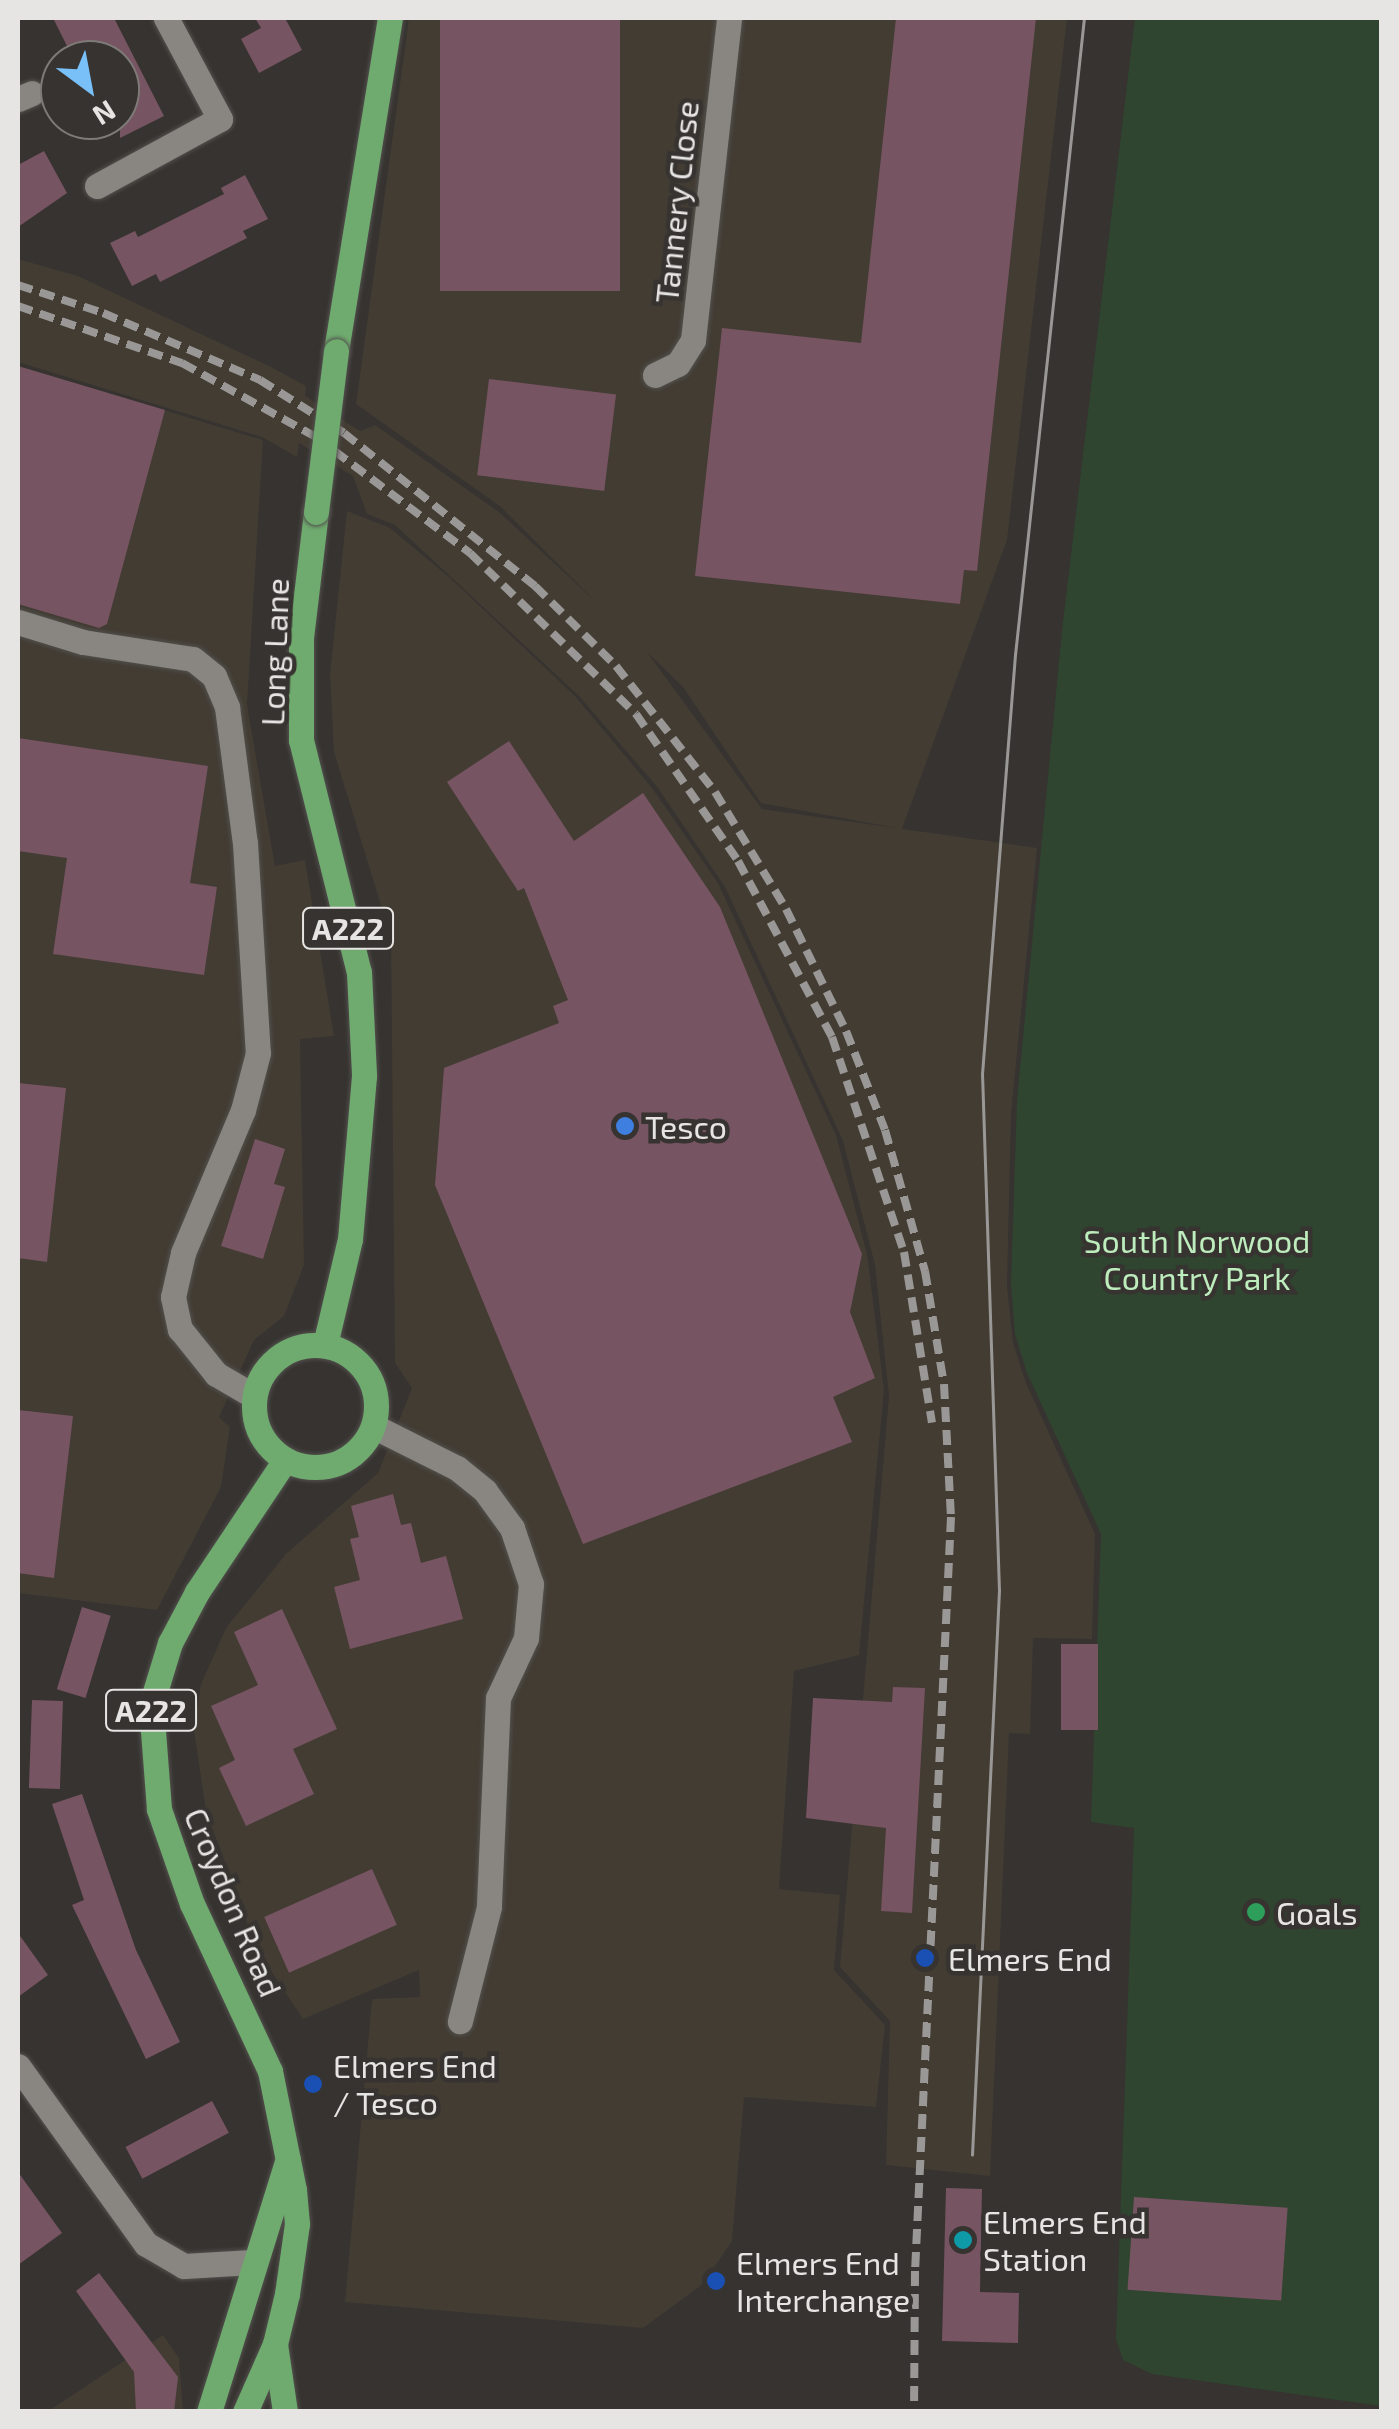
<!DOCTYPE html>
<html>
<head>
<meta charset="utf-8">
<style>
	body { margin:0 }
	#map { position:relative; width:1399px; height:2429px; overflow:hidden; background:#363330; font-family:"Exo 2",sans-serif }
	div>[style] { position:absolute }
	.built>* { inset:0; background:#423c33 }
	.green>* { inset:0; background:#2f4530 }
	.building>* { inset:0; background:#775462; transform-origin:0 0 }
	.roads { filter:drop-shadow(0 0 2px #52504d) drop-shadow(0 0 2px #52504d) }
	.street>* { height:25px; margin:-12.5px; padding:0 12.5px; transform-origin:12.5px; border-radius:12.5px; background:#898681 }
	.primary>* { height:25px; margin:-12.5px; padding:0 12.5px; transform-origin:12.5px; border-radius:12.5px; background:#6fab6f }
	.primary>.ring { margin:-12.5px; padding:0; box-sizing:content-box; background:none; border:25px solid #6fab6f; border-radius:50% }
	.tram>* { height:2.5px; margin:-1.25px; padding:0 1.25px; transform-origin:1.25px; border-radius:1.25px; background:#9a9896 }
	.rail>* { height:8px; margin-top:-4px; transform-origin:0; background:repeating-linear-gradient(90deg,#9a9896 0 15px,transparent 0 23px) }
	.bridges { filter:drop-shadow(0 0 2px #52504d) drop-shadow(0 0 2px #52504d) }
	.primary-bridge>* { height:25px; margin:-12.5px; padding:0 12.5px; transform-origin:12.5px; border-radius:12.5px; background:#6fab6f }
	.dots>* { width:28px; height:28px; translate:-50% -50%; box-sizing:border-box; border:5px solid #363330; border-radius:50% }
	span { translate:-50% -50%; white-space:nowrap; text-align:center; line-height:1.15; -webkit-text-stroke:9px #363330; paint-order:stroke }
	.shield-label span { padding:2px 8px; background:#363330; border:2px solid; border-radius:8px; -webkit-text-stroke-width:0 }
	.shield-label { font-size:30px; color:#e7e5e3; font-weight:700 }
	.street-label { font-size:32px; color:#e7e5e3 }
	.poi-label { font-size:32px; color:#e7e5e3 }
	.left { translate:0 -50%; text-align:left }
	.park-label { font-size:32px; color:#bdecbd }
	.frame { position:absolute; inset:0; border:20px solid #e7e5e3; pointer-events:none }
	.north { position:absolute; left:40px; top:40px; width:100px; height:100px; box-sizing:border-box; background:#363330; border:2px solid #7d7a78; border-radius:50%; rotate:148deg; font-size:28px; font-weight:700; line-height:40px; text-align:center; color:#e7e5e3 }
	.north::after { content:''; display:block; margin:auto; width:35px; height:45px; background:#79bff8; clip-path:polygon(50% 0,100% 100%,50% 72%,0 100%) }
</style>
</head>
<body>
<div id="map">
	<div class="built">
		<i style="clip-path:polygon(409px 18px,1067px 18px,1007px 540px,902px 829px,761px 803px,683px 687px,647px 652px,762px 809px,1037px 848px,1011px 1115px,1007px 1286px,1013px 1343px,1026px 1383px,1095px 1534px,1092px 1639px,1033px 1638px,1030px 1734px,1009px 1733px,990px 2176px,886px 2165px,890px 2021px,840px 1967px,889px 1396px,875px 1265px,843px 1141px,725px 887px,658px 788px,579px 696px,395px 525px,367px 514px,353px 476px,299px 443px,297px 457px,262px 437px,18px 362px,18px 259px,78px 276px,271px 367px,306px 386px,305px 396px,360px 431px,375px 425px,499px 512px,596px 602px,501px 507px,356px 404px)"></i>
		<i style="clip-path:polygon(18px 366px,263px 440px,247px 705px,275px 866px,305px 860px,334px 1036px,300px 1039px,304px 1265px,284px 1316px,254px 1340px,219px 1417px,230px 1427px,221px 1487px,157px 1610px,18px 1593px)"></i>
		<i style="clip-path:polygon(347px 511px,390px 528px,449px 577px,575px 696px,652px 788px,718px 883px,836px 1135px,867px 1254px,884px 1390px,859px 1655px,794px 1671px,779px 1889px,840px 1895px,834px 1970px,885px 2025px,876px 2107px,744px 2097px,732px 2241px,703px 2284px,643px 2328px,345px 2302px,372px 1999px,420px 1997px,419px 1970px,303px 2019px,257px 1950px,206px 1811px,194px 1731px,201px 1684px,226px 1628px,286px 1554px,378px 1473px,412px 1388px,395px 1363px,391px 938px,334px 752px,330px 674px)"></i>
		<i style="clip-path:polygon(163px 2335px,179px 2358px,183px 2411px,47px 2412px)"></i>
	</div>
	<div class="green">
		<i style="clip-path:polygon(1135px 18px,1381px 18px,1381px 2406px,1152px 2374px,1123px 2360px,1116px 2339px,1134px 1828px,1091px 1822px,1101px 1534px,1027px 1373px,1015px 1334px,1011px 1283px,1017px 1100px,1062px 631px)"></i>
	</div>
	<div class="building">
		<i style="clip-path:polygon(53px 18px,114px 18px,164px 116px,120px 138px,120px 60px,74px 60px)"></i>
		<i style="clip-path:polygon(255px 18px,285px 18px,302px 50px,259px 73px,241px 39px,261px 28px)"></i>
		<i style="left:440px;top:18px;width:180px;height:273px"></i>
		<i style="clip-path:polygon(896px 18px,1036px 18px,977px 571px,964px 570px,960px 604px,695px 576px,722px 328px,861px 343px)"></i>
		<i style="clip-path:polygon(44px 151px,67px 193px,18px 227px,18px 165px)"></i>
		<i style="clip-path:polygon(245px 175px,268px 219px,243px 231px,247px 238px,160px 282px,156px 274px,132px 286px,110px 243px,135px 231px,138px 237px,224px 194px,221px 188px)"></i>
		<i style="clip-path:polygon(18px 366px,165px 410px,107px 624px,99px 628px,18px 604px)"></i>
		<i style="left:489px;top:379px;width:128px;height:97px;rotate:7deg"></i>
		<i style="clip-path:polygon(18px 738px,208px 766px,190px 883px,217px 887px,204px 975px,53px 954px,67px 858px,18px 851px)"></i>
		<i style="clip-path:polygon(509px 741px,574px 841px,643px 793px,720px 907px,862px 1254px,850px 1312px,875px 1378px,833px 1397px,852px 1442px,583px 1544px,435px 1185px,444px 1068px,559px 1023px,553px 1006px,568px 1000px,524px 888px,518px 891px,447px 782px)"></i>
		<i style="clip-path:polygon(18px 1083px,66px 1088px,47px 1262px,18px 1258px)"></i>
		<i style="clip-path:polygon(255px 1139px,285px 1149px,274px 1184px,285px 1187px,263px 1259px,221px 1246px)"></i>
		<i style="clip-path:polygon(18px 1410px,73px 1416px,54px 1578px,18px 1573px)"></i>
		<i style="clip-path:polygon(393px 1494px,401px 1525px,411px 1523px,421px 1563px,446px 1556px,463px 1619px,350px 1649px,334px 1587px,360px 1580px,350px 1539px,359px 1537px,351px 1506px)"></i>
		<i style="left:82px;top:1607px;width:30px;height:86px;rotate:17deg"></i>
		<i style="clip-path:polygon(282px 1609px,337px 1729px,293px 1749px,314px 1794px,246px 1826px,219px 1768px,235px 1760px,211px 1706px,258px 1685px,234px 1632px)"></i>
		<i style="left:1061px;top:1644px;width:37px;height:86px"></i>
		<i style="clip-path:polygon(893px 1687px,925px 1688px,912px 1913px,881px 1911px,886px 1828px,806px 1818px,813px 1698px,892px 1702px)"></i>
		<i style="left:32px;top:1700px;width:31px;height:88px;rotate:2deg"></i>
		<i style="clip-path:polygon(82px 1794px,136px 1950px,180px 2042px,146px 2059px,72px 1905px,84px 1900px,52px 1804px)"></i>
		<i style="left:372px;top:1869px;width:61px;height:118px;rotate:66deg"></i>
		<i style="clip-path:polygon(18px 1933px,48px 1975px,18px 1997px)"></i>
		<i style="left:212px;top:2101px;width:36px;height:98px;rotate:62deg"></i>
		<i style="clip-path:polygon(18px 2172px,62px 2233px,18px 2265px)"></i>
		<i style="clip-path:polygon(946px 2188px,982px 2189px,980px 2292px,1019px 2293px,1018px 2343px,942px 2341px)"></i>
		<i style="left:1134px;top:2197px;width:154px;height:93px;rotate:4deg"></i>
		<i style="clip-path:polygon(99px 2273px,178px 2377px,174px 2412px,136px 2412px,134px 2372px,76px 2291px)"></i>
	</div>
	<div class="roads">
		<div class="street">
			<i style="left:18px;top:99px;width:15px;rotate:-23deg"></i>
			<i style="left:97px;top:186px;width:140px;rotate:-28.6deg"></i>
			<i style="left:220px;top:119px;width:115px;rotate:-118.1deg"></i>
			<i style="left:655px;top:375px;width:25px;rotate:-26deg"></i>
			<i style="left:678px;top:364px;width:28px;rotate:-58deg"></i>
			<i style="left:693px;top:340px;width:324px;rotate:-83.6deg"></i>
			<i style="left:18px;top:622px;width:68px;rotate:17.1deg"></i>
			<i style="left:83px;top:642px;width:111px;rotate:8.8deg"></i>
			<i style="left:193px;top:659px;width:27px;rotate:39deg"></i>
			<i style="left:214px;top:676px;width:34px;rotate:67deg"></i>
			<i style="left:227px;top:707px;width:137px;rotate:82.5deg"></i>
			<i style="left:245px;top:843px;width:210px;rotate:86.5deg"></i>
			<i style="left:258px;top:1053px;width:59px;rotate:104.7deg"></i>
			<i style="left:243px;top:1110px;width:155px;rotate:112.8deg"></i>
			<i style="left:183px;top:1253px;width:45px;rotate:102.8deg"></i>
			<i style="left:173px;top:1297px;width:33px;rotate:78deg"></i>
			<i style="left:180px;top:1329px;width:58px;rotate:51.3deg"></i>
			<i style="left:216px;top:1374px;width:44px;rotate:30.1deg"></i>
			<i style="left:373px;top:1426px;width:94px;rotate:26.6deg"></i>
			<i style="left:457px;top:1468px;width:36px;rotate:39deg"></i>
			<i style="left:485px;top:1491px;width:46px;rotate:53.9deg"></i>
			<i style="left:512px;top:1528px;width:59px;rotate:71.3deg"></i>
			<i style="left:531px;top:1584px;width:54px;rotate:95.3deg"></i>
			<i style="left:526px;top:1638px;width:66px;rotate:115deg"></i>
			<i style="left:498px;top:1698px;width:209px;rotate:92.5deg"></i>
			<i style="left:489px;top:1907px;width:118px;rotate:104.3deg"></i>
			<i style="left:18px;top:2066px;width:219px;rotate:54.3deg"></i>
			<i style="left:146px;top:2244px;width:44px;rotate:30.1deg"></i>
			<i style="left:184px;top:2266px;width:68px;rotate:-3.4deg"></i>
		</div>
		<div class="primary">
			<i style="left:336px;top:351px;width:337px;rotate:-80.8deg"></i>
			<i style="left:316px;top:512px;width:127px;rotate:96.8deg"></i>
			<i style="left:301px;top:638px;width:102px;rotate:90deg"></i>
			<i style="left:301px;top:740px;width:239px;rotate:76deg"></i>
			<i style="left:359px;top:972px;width:104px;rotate:87.2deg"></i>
			<i style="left:364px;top:1076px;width:164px;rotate:94.9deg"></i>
			<i style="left:350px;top:1239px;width:109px;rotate:103.3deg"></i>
			<i class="ring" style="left:254px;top:1345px;width:97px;height:97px"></i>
			<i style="left:275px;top:2344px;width:69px;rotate:81.6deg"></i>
			<i style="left:209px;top:2412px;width:265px;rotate:-72.7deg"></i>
			<i style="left:245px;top:2412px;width:74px;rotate:-66.2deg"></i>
			<i style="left:275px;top:2344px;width:51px;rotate:-76.5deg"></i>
			<i style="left:287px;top:2294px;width:71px;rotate:-81.9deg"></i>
			<i style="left:297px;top:2224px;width:34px;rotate:-95deg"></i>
			<i style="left:294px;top:2190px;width:121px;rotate:-101.4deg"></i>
			<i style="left:270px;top:2071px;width:184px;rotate:-115deg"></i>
			<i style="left:192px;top:1904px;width:101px;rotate:-109.2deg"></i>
			<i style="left:159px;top:1809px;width:104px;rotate:-94.4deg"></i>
			<i style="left:151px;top:1705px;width:65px;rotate:-73deg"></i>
			<i style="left:170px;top:1643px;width:58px;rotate:-62.1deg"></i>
			<i style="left:197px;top:1592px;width:159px;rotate:-56.3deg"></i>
		</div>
	</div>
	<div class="tram">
		<i style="left:972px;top:2155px;width:565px;rotate:-87.26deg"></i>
		<i style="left:999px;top:1591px;width:517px;rotate:-91.88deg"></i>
		<i style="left:982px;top:1074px;width:420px;rotate:-85.5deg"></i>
		<i style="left:1015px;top:655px;width:641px;rotate:-83.82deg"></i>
	</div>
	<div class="rail">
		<i style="left:18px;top:285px;width:89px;rotate:18.2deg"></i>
		<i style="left:103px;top:313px;width:171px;rotate:23.1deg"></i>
		<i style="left:260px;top:380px;width:99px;rotate:32.2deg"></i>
		<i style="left:344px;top:433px;width:245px;rotate:38.7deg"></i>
		<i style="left:535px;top:586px;width:114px;rotate:44.6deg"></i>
		<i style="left:616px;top:666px;width:160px;rotate:51.8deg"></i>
		<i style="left:715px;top:792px;width:137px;rotate:58.7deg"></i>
		<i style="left:786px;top:909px;width:136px;rotate:63.8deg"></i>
		<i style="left:846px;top:1031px;width:106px;rotate:68.5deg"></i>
		<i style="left:885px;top:1130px;width:147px;rotate:74.2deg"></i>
		<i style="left:925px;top:1271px;width:115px;rotate:80.5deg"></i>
		<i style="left:944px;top:1384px;width:133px;rotate:87deg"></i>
		<i style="left:951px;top:1517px;width:755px;rotate:92.73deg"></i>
		<i style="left:915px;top:2271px;width:141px;rotate:90.4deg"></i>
		<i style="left:18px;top:306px;width:174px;rotate:19.2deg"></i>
		<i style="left:182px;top:363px;width:153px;rotate:28.9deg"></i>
		<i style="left:316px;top:437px;width:193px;rotate:37deg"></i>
		<i style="left:470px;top:553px;width:231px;rotate:44.1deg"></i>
		<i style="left:636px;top:714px;width:179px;rotate:55.2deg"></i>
		<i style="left:738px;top:861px;width:200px;rotate:61.9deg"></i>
		<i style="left:832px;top:1037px;width:227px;rotate:71.5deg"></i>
		<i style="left:904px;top:1252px;width:173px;rotate:80.7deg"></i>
	</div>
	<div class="bridges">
		<div class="primary-bridge">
			<i style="left:316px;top:512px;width:162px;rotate:-82.9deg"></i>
		</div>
	</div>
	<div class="dots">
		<i style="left:625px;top:1126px;background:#3f7fe0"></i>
		<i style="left:1256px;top:1912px;background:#2e9e5b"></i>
		<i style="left:925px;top:1958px;background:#1a4fb4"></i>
		<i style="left:313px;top:2084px;background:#1a4fb4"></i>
		<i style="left:963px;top:2240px;background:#0f9aa8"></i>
		<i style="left:716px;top:2281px;background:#1a4fb4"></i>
	</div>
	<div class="shield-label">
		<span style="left:348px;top:928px">A222</span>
		<span style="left:151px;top:1710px">A222</span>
	</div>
	<div class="street-label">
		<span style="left:676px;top:202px;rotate:-84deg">Tannery Close</span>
		<span style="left:274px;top:652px;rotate:-88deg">Long Lane</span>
		<span style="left:234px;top:1902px;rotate:67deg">Croydon Road</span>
	</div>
	<div class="poi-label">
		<span class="left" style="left:645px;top:1126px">Tesco</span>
		<span class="left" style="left:1276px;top:1912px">Goals</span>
		<span class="left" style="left:948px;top:1958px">Elmers End</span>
		<span class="left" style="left:333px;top:2084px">Elmers End<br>/ Tesco</span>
		<span class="left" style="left:983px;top:2240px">Elmers End<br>Station</span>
		<span class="left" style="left:736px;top:2281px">Elmers End<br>Interchange</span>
	</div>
	<div class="park-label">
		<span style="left:1197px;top:1259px">South Norwood<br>Country Park</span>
	</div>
	<div class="frame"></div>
	<div class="north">N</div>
</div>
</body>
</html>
